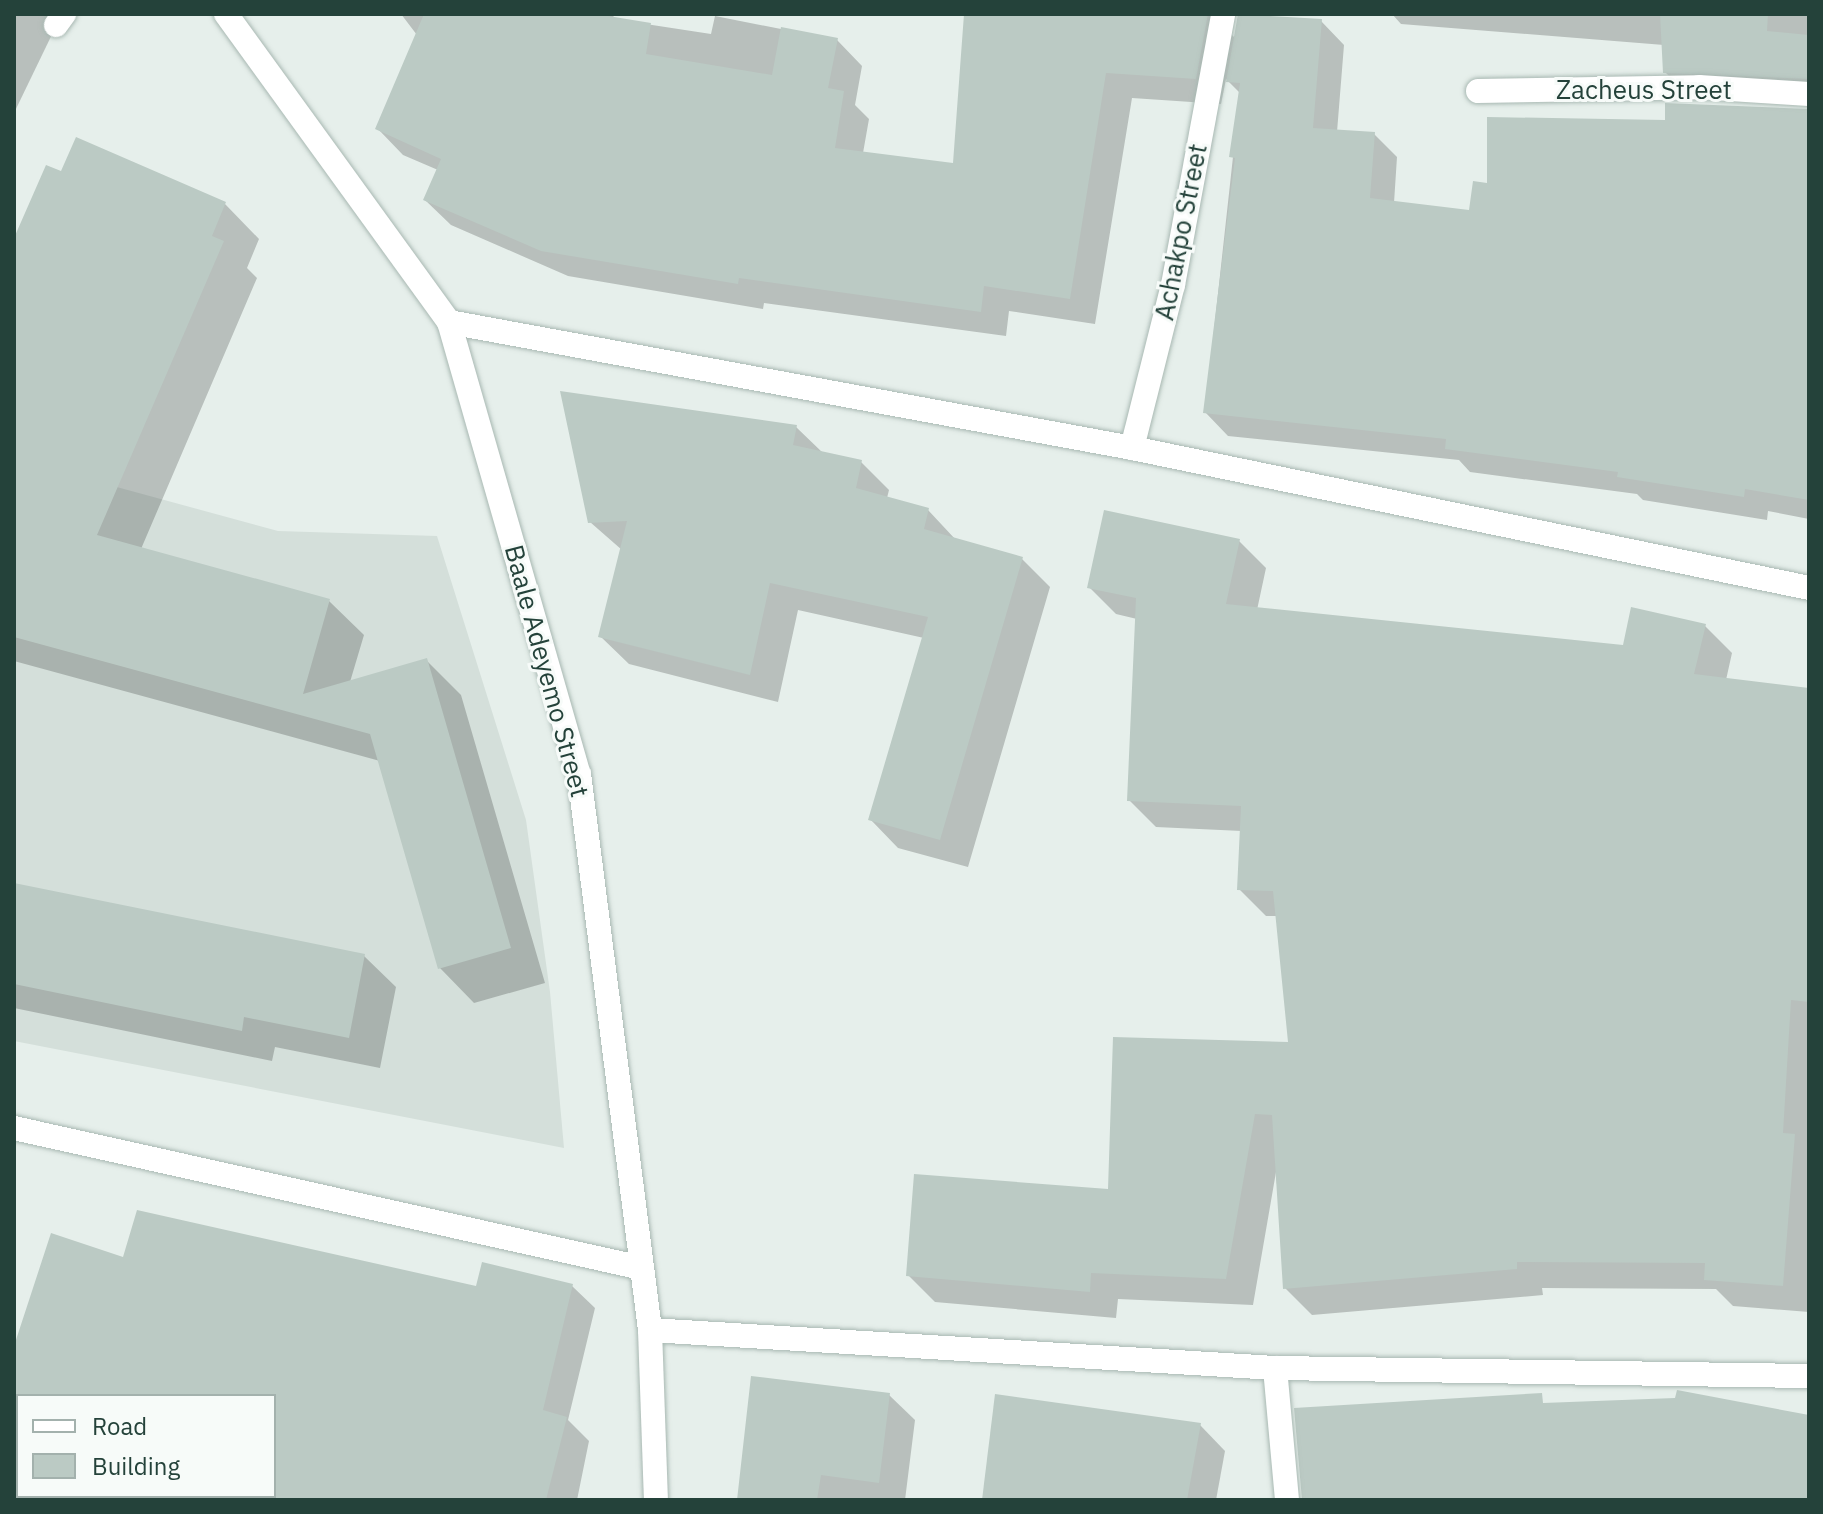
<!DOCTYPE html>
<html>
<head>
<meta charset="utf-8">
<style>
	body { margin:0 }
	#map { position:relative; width:1823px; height:1514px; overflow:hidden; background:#e6efeb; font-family:"IBM Plex Sans",sans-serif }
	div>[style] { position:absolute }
	.built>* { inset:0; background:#d4dfda }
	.shadow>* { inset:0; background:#0003 }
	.building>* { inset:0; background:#bbcac4 }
	.roads { filter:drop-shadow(0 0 2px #a8b8b2) drop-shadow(0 0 2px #a8b8b2) }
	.lane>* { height:24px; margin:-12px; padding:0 12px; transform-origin:12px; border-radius:12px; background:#fff }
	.street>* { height:24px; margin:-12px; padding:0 12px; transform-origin:12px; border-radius:12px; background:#fff }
	.secondary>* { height:24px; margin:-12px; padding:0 12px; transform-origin:12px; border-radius:12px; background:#fff }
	span { translate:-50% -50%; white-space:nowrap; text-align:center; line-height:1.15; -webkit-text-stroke:6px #f7fbf9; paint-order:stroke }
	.street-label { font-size:26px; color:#24423a }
	.frame { position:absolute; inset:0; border:16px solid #24423a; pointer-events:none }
	.legend { position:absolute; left:16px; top:1394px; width:260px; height:104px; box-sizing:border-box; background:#f7fbf9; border:2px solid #a3b1ad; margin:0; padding:10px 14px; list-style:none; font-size:24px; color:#24423a }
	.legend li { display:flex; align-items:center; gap:16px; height:40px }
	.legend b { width:40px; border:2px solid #a3b1ad }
</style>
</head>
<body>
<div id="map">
	<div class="built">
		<i style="clip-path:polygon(14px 459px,278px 531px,437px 536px,526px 820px,550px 992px,564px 1148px,14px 1041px)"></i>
	</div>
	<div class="shadow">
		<i style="clip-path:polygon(14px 14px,51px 14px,58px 22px,14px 113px)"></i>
		<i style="clip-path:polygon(401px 14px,614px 14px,613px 19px,711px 34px,715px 16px,837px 40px,862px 66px,855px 105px,869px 119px,863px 153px,955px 165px,966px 14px,1211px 14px,1235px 38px,1239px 14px,1321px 21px,1344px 45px,1337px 132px,1374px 134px,1397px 157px,1394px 203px,1470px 212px,1489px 185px,1668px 122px,1809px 111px,1809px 519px,1768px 511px,1767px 520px,1643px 500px,1637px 494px,1470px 472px,1459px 460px,1228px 436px,1205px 412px,1240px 93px,1226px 79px,1221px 104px,1132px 98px,1095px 324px,1009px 311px,1006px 336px,764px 303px,763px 309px,568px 276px,451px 225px,425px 200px,438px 170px,403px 155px,378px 129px,417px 35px)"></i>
		<i style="clip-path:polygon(1392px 14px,1809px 14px,1809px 101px,1688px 95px,1665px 72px,1664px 45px,1401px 24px)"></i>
		<i style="clip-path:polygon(62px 174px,225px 204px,259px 239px,247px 268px,257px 278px,141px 549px,329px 601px,364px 635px,350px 682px,427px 661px,461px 695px,545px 983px,474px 1003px,440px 968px,380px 761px,14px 661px,14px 243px)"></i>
		<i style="clip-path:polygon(796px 427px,823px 453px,861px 462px,889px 490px,887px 498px,928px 510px,956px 540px,1022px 559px,1050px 587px,968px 867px,898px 848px,870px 819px,924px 638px,798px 610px,778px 702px,629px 664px,600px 636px,622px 550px,590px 522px)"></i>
		<i style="clip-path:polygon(1239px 541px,1266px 568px,1257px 610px,1624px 647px,1705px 626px,1732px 653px,1726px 680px,1809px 690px,1809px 1312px,1733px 1306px,1716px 1289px,1542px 1288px,1543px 1295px,1312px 1315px,1285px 1288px,1276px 1172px,1253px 1305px,1118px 1299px,1116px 1318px,935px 1302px,908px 1275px,1110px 1191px,1290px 1044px,1277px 916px,1266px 916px,1239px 889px,1242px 831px,1156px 827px,1129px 800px,1137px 619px,1116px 614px,1090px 588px)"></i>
		<i style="clip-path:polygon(14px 885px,364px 956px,396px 987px,380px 1068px,275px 1047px,272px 1061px,14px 1008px)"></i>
		<i style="clip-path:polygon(evenodd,125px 1259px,478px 1288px,572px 1286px,595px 1308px,568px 1420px,589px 1441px,577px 1500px,14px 1500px,14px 1352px,125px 1259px,18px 1396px,274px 1396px,274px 1496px,18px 1496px,18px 1396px)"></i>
		<i style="clip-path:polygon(889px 1395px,915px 1420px,905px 1500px,741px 1500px)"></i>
		<i style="clip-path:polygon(1200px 1425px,1225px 1451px,1216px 1500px,984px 1500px)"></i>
	</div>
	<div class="building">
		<i style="clip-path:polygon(424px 14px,596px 14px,651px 23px,646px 54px,772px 75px,781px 27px,838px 38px,828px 88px,844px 91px,835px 148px,953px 163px,964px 14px,1208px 14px,1196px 79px,1106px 73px,1070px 299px,984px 286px,981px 312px,739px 278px,738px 284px,541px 251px,423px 200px,441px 159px,375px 129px)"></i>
		<i style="clip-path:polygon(1238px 14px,1322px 19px,1313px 128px,1375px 132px,1370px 198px,1469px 210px,1473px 181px,1487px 183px,1487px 117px,1665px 120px,1665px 103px,1809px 109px,1809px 500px,1745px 489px,1744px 497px,1617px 477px,1618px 472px,1445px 449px,1446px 439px,1203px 413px,1235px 158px,1229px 157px,1240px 83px,1226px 82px)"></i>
		<i style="clip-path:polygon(1660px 14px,1768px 14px,1767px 31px,1809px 35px,1809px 79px,1663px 73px)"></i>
		<i style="clip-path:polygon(76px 137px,226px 202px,212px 236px,224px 241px,97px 535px,330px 599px,303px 694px,427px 658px,511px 948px,438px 969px,370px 734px,14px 637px,14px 238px,46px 165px,61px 171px)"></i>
		<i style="clip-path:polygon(560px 391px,797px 425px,793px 445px,862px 460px,856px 488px,929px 508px,924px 529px,1023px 557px,940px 840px,868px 820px,928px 617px,770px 583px,750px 675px,598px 637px,627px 521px,588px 523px)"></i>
		<i style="clip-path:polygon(1104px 510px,1240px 539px,1226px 604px,1623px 645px,1631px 607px,1706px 624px,1694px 674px,1809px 688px,1809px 1002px,1791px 1000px,1783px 1133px,1795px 1134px,1783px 1286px,1704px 1280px,1705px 1263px,1517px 1262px,1517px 1269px,1283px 1289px,1272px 1115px,1255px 1114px,1226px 1279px,1091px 1273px,1090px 1292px,906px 1276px,914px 1174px,1108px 1189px,1113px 1037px,1288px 1042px,1273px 891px,1237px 890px,1241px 806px,1127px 801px,1136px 598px,1087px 588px)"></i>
		<i style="clip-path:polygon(14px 883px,365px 954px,349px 1038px,244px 1017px,242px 1031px,14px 984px)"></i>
		<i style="clip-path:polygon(137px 1210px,476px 1286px,482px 1262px,573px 1284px,543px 1410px,567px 1417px,546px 1500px,274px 1500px,274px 1396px,14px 1396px,14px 1346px,51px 1233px,123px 1257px)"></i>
		<i style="clip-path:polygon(751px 1376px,890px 1393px,879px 1483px,821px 1475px,817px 1500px,737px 1500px)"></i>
		<i style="clip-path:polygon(1677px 1390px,1809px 1415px,1809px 1500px,1302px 1500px,1294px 1408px,1542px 1393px,1543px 1403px,1675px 1398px)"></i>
		<i style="clip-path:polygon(995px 1394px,1201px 1423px,1187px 1500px,982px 1500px)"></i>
	</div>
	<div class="roads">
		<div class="lane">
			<i style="left:56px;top:25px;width:14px;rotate:-54deg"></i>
		</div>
		<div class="street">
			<i style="left:1478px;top:91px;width:221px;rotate:-1deg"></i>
			<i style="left:1699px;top:87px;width:110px;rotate:3.6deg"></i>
			<i style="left:449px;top:322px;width:695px;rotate:10.45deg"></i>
			<i style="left:1132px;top:448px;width:691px;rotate:11.68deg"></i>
			<i style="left:1132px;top:448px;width:168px;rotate:-75.9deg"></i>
			<i style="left:1173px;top:285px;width:276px;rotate:-79.5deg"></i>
			<i style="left:14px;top:1128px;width:643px;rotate:12.57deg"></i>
			<i style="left:650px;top:1330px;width:626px;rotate:3.48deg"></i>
			<i style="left:1275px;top:1368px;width:534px;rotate:0.86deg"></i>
			<i style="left:1275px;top:1368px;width:133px;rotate:84.8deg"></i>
		</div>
		<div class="secondary">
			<i style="left:226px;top:14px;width:380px;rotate:54.1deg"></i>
			<i style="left:449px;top:322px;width:470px;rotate:74deg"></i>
			<i style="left:579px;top:774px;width:561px;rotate:82.72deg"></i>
			<i style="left:650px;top:1330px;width:170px;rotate:88deg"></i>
		</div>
	</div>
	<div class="street-label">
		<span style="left:1644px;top:90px">Zacheus Street</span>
		<span style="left:1181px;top:232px;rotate:-79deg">Achakpo Street</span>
		<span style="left:547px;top:671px;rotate:75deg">Baale Adeyemo Street</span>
	</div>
	<div class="frame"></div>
	<ul class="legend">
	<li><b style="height:10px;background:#fff"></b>Road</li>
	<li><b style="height:22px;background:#bbcac4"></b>Building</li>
	</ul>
</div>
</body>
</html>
